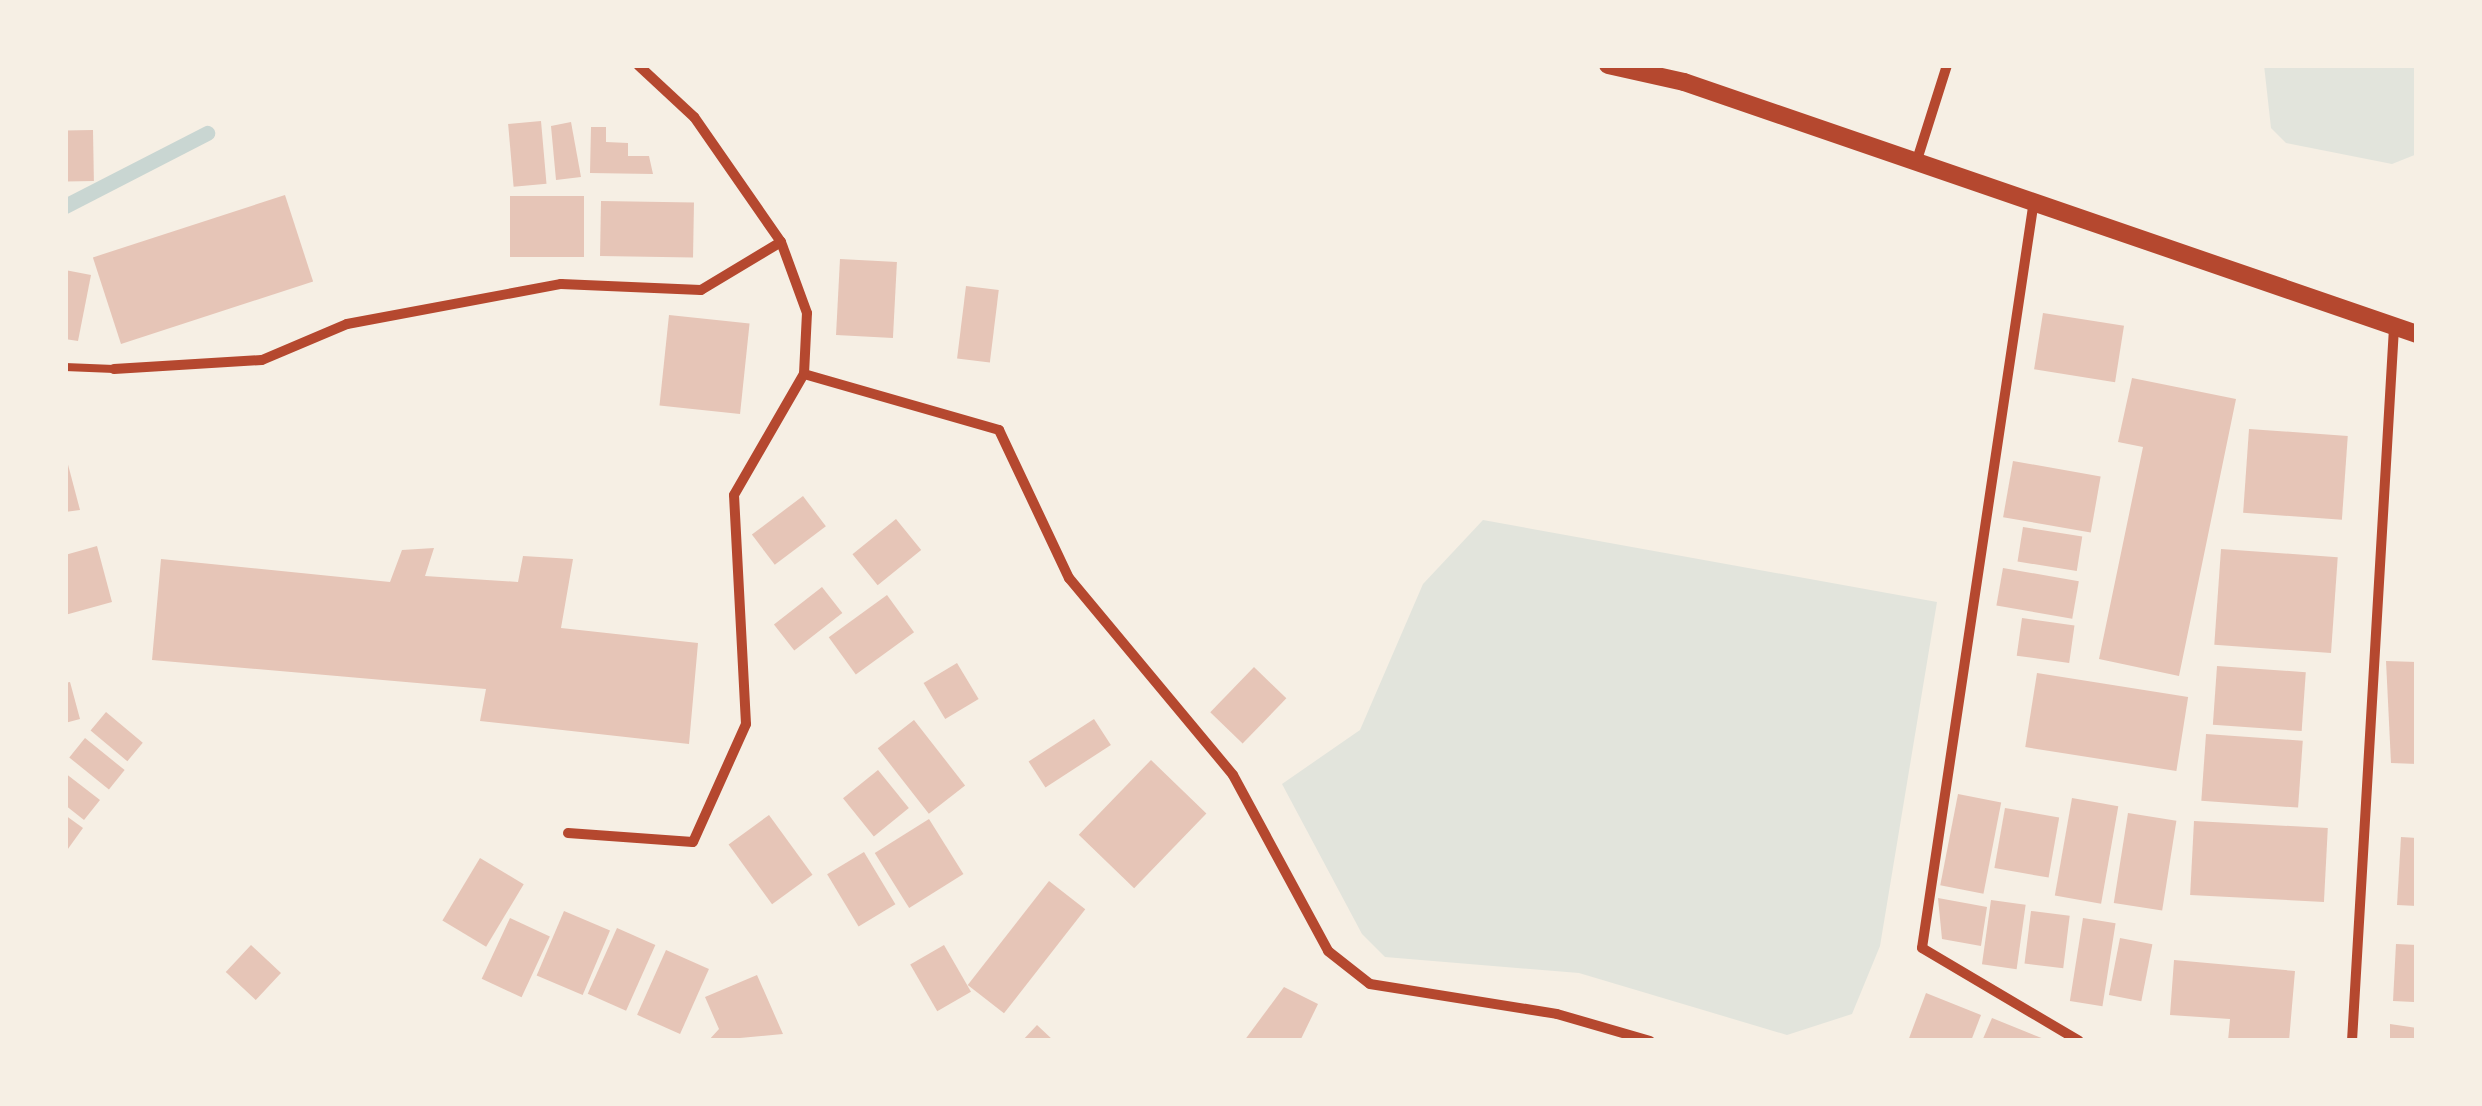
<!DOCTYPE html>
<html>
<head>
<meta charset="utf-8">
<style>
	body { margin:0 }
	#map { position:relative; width:2482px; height:1106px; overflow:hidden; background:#f6efe4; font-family:Raleway,sans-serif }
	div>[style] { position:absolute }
	.green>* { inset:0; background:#e2e4dc }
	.stream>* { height:15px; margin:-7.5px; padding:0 7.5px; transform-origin:7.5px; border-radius:7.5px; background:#c9d6d2 }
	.building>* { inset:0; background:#e6c5b7; transform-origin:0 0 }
	.service>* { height:8px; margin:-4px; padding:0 4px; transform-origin:4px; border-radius:4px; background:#b5482f }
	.minor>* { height:10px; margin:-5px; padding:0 5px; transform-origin:5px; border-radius:5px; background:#b5482f }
	.tertiary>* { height:18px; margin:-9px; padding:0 9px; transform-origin:9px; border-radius:9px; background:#b5482f }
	span { translate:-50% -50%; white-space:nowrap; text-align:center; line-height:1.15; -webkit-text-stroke:10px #f6efe4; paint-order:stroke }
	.frame { position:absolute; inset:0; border:68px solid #f6efe4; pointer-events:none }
</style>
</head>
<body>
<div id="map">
	<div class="green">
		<i style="clip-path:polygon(2264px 65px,2417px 65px,2417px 154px,2392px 164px,2286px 143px,2271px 128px)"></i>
		<i style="clip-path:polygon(1483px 520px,1937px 602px,1880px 946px,1852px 1014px,1787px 1035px,1579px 973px,1385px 957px,1362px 934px,1282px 784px,1360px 730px,1423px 584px)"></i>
	</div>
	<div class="stream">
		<i style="left:65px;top:206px;width:160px;rotate:-27.2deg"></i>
	</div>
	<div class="building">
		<i style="left:541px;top:121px;width:63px;height:33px;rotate:85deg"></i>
		<i style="clip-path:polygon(571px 122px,581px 177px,556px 180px,551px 126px)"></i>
		<i style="clip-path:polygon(591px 127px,606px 127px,606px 142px,628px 143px,628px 156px,649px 156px,653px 174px,590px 173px)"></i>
		<i style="left:93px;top:130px;width:51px;height:28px;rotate:89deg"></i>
		<i style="left:285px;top:195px;width:91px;height:202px;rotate:72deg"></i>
		<i style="left:510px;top:196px;width:74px;height:61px"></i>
		<i style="left:601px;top:201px;width:93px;height:55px;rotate:1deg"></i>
		<i style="left:840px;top:259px;width:57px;height:76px;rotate:3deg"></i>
		<i style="clip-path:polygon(65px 270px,91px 275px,78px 341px,65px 339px)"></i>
		<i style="left:966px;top:286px;width:33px;height:73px;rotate:7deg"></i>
		<i style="left:2043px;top:313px;width:82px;height:57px;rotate:9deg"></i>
		<i style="left:669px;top:315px;width:81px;height:91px;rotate:6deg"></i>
		<i style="clip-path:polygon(2132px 378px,2236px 399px,2179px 676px,2099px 659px,2143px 447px,2118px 442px)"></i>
		<i style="left:2249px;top:429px;width:99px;height:84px;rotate:4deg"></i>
		<i style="clip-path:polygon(65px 457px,66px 457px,80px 510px,65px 512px)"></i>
		<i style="left:2013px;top:461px;width:89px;height:57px;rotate:10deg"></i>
		<i style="left:803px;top:496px;width:38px;height:64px;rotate:53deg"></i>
		<i style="left:896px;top:519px;width:40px;height:56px;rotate:51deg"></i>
		<i style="left:2023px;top:527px;width:60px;height:35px;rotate:9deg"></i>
		<i style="clip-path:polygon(97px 546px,112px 602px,65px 615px,65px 555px)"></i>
		<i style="clip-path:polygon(434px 548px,425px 576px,518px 582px,523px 556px,573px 559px,561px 628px,698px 643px,689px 744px,480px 721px,486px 689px,152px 660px,161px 559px,390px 582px,402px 550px)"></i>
		<i style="left:2221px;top:549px;width:117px;height:96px;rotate:4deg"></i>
		<i style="left:2003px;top:568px;width:77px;height:38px;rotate:10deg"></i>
		<i style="left:822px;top:587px;width:33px;height:61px;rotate:52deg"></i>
		<i style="left:887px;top:595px;width:46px;height:72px;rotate:54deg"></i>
		<i style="left:2022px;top:618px;width:53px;height:38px;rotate:8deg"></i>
		<i style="clip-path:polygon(2386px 661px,2417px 662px,2417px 764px,2391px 763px)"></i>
		<i style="left:957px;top:663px;width:42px;height:39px;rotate:59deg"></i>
		<i style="left:2217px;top:666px;width:89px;height:59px;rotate:4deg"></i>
		<i style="left:1254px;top:667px;width:45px;height:63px;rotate:44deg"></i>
		<i style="left:2037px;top:673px;width:153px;height:75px;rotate:9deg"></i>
		<i style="clip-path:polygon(70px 682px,80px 719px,65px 723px,65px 683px)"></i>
		<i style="left:106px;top:712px;width:48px;height:24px;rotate:40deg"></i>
		<i style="left:1094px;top:719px;width:31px;height:78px;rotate:57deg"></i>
		<i style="left:914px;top:720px;width:83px;height:46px;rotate:52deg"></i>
		<i style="left:2206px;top:734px;width:97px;height:67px;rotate:4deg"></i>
		<i style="left:85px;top:738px;width:51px;height:25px;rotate:39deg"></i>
		<i style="left:1151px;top:760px;width:77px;height:104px;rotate:44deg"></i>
		<i style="left:878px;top:770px;width:49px;height:45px;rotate:51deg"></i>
		<i style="clip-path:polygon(65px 773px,100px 800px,84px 820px,65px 805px)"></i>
		<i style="left:1958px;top:794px;width:44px;height:93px;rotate:11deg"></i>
		<i style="left:2072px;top:798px;width:47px;height:99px;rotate:10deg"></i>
		<i style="left:2005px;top:808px;width:55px;height:61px;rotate:10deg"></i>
		<i style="left:2128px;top:813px;width:49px;height:91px;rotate:9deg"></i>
		<i style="clip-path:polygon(65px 815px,83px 828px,65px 853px)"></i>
		<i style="left:769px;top:815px;width:74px;height:50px;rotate:54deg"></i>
		<i style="left:929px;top:819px;width:65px;height:64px;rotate:58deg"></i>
		<i style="left:2194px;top:821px;width:134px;height:74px;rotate:3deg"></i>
		<i style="clip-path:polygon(2401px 837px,2417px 838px,2417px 906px,2397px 905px)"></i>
		<i style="left:864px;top:852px;width:61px;height:43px;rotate:59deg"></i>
		<i style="left:480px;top:858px;width:51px;height:73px;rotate:31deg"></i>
		<i style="left:1049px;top:881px;width:46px;height:132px;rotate:38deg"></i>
		<i style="clip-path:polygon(1938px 898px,1987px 907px,1981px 946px,1942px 939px)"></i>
		<i style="left:1991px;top:900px;width:35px;height:65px;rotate:8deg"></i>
		<i style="left:564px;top:911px;width:50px;height:70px;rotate:23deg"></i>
		<i style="left:2031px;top:911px;width:39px;height:53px;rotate:7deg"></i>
		<i style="left:510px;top:918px;width:44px;height:67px;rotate:25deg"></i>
		<i style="left:2083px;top:918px;width:33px;height:84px;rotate:9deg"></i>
		<i style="left:617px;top:928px;width:42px;height:72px;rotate:24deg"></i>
		<i style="left:2120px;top:938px;width:33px;height:58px;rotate:11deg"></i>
		<i style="left:2396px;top:944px;width:21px;height:57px;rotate:3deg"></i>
		<i style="left:251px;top:945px;width:41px;height:37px;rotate:43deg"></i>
		<i style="left:944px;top:945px;width:54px;height:39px;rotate:60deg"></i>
		<i style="left:666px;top:950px;width:47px;height:71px;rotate:24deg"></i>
		<i style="clip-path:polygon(2174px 960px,2295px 971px,2289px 1041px,2228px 1041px,2230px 1019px,2170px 1015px)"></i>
		<i style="clip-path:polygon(757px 975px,783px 1034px,708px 1041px,719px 1029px,705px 997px)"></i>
		<i style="clip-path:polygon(1284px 987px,1318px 1004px,1300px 1041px,1244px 1041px)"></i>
		<i style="clip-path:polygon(1926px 993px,1981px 1015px,1971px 1041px,1908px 1041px)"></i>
		<i style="clip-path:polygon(1992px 1018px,2049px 1041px,1982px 1041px)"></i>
		<i style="clip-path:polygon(2390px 1024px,2417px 1028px,2417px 1041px,2390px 1041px)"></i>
		<i style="clip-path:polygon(1037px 1025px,1054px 1041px,1022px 1041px)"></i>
	</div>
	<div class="service">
		<i style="left:65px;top:367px;width:49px;rotate:2.3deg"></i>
	</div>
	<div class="minor">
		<i style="left:1916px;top:163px;width:103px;rotate:-72.4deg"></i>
		<i style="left:2033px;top:207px;width:749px;rotate:98.52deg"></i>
		<i style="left:1922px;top:948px;width:182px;rotate:30.6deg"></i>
		<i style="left:114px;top:369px;width:148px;rotate:-3.5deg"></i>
		<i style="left:262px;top:360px;width:92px;rotate:-23deg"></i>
		<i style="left:347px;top:324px;width:218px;rotate:-10.6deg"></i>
		<i style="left:561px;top:284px;width:140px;rotate:2.5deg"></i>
		<i style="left:701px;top:290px;width:93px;rotate:-31deg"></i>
		<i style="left:804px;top:374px;width:203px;rotate:16deg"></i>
		<i style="left:999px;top:430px;width:164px;rotate:64.7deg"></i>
		<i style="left:1069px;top:578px;width:256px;rotate:50.2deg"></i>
		<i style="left:1233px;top:775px;width:200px;rotate:61.6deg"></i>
		<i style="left:1328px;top:951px;width:53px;rotate:38.2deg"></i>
		<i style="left:1370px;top:984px;width:189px;rotate:9.1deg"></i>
		<i style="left:1557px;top:1014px;width:97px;rotate:16.2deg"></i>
		<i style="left:568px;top:833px;width:125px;rotate:4.1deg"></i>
		<i style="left:693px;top:842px;width:129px;rotate:-65.8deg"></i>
		<i style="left:746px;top:724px;width:229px;rotate:-93deg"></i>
		<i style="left:734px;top:495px;width:140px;rotate:-60deg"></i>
		<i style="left:804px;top:374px;width:61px;rotate:-87.2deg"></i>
		<i style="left:807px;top:313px;width:76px;rotate:-110.1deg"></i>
		<i style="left:781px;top:242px;width:152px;rotate:-124.8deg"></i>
		<i style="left:694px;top:117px;width:76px;rotate:-137.1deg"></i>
		<i style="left:2352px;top:1041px;width:714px;rotate:-86.63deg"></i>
	</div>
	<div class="tertiary">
		<i style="left:1608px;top:65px;width:78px;rotate:12.6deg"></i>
		<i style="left:1684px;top:82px;width:775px;rotate:18.97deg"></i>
	</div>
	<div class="frame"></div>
</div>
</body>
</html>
